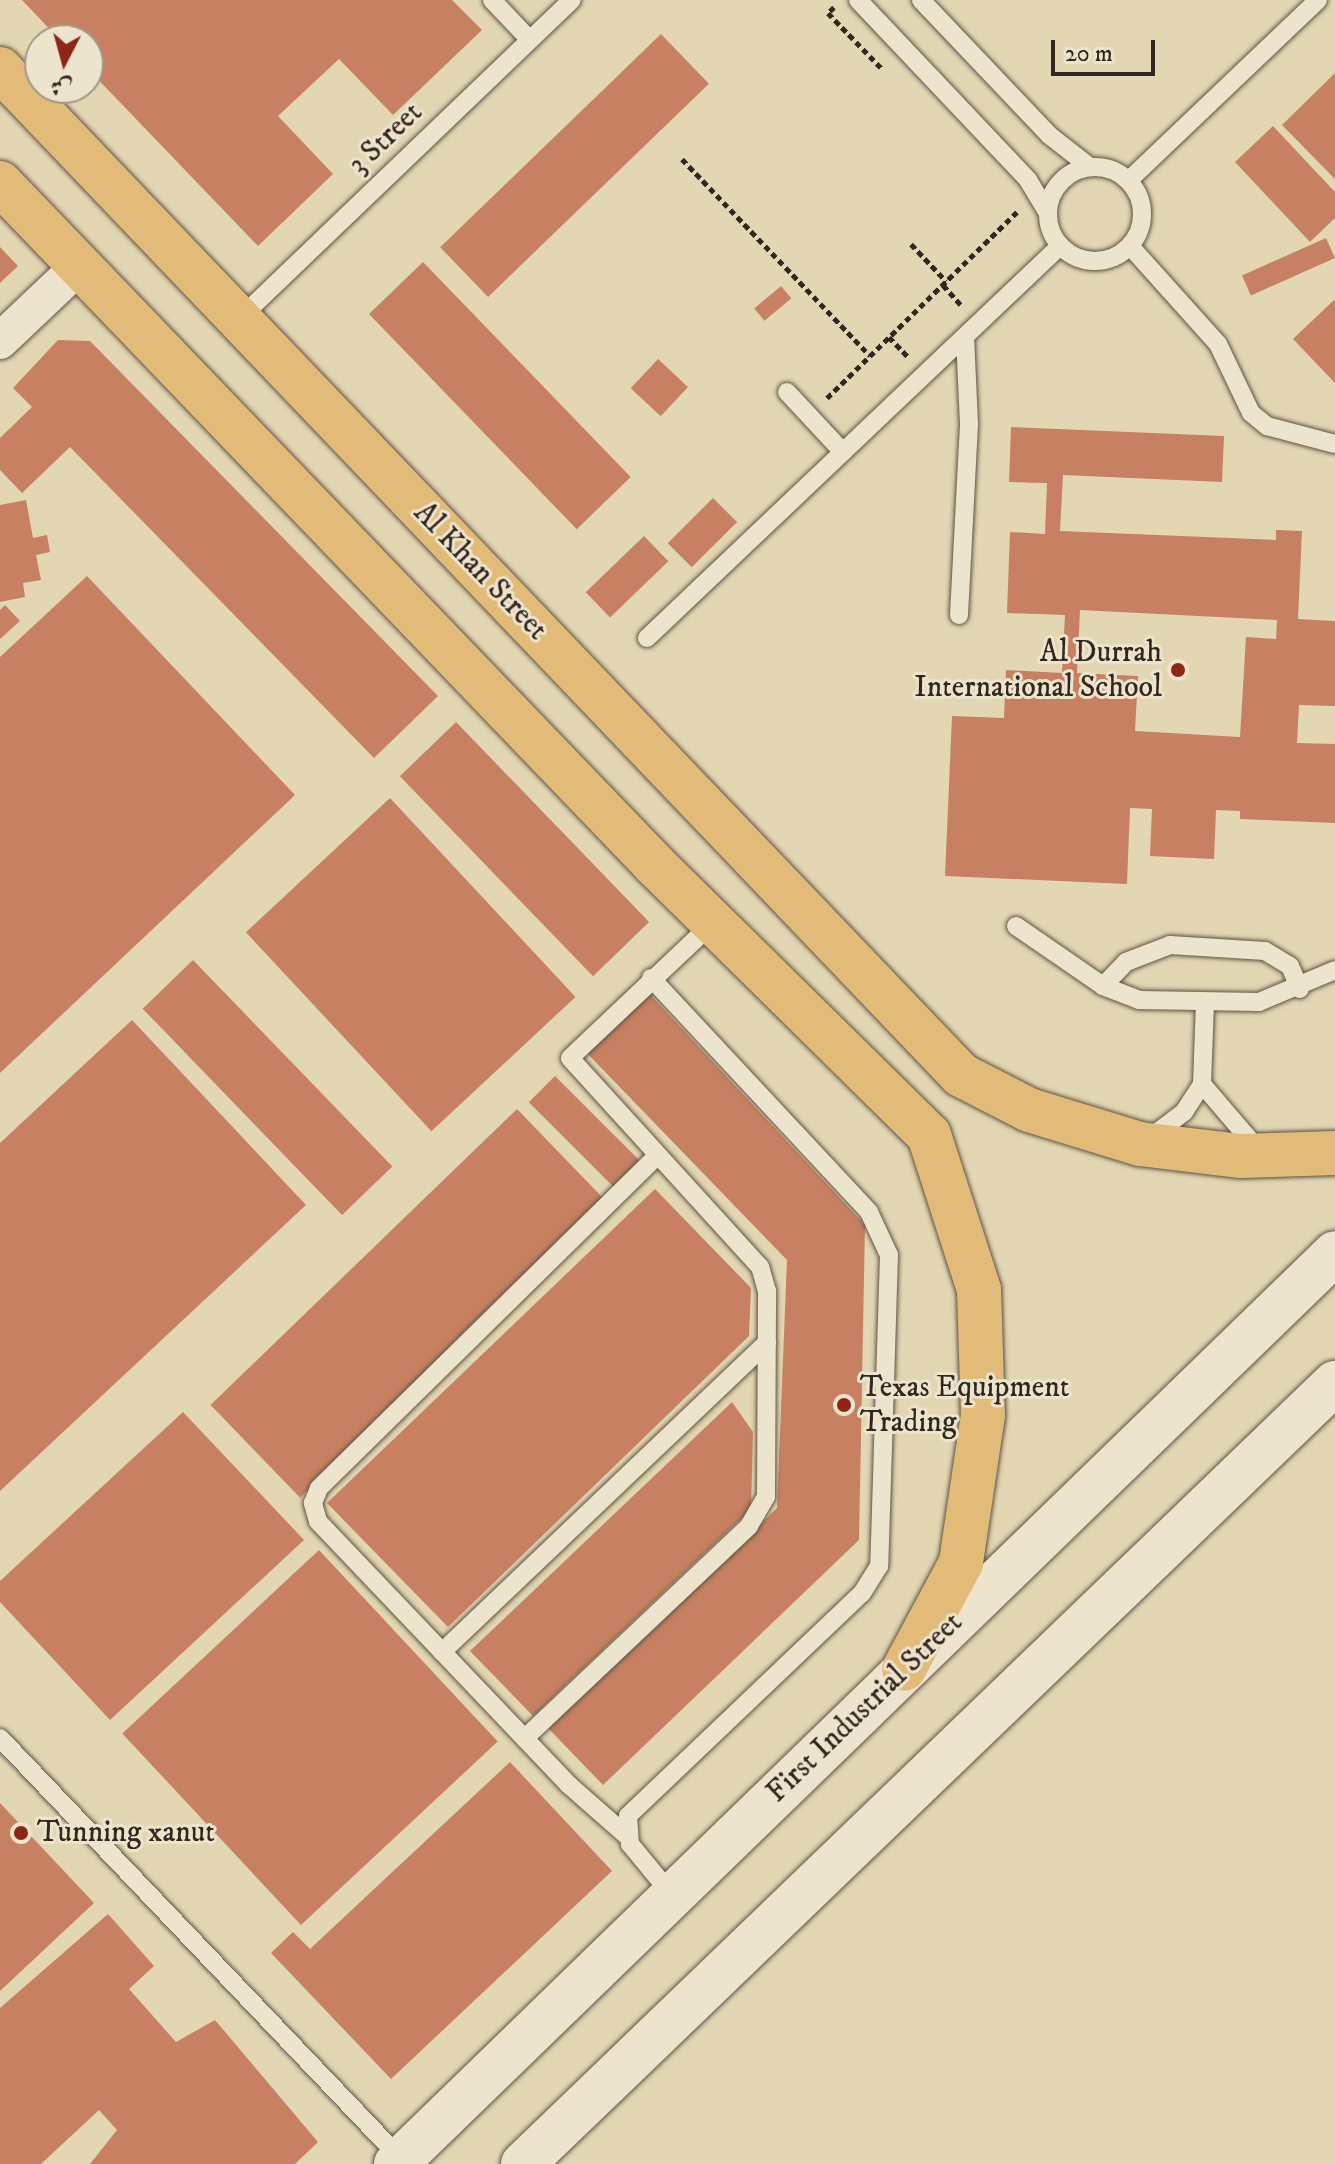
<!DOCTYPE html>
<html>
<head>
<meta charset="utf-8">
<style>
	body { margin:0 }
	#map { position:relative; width:1335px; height:2164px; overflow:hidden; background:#e3d6b2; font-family:"IM FELL DW Pica",Amiri,serif }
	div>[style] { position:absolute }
	.building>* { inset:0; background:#c78162; transform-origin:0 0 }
	.path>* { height:5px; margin-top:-2.5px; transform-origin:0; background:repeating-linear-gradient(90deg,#32271f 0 6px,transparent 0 10px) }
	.roads { filter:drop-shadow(0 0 2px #5e5344) drop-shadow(0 0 2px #5e5344) }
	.service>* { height:18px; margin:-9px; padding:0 9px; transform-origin:9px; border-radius:9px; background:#ede4cd }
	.service>.ring { margin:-9px; padding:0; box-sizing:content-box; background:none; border:18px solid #ede4cd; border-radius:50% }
	.minor>* { height:36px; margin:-18px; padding:0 18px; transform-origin:18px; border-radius:18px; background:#ede4cd }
	.secondary>* { height:44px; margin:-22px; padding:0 22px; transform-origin:22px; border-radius:22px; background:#ede4cd }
	.primary>* { height:44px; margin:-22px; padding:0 22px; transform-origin:22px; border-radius:22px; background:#e2bb79 }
	.dots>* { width:22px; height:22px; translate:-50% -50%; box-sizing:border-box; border:4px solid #ede4cd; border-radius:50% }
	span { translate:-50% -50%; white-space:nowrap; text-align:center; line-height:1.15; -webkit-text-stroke:6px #ede4cd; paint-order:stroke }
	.street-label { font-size:30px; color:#32271f }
	.poi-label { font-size:30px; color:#32271f }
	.right { translate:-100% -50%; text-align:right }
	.left { translate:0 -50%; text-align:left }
	.north { position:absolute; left:24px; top:24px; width:80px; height:80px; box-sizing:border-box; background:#ede4cd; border:2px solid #a29887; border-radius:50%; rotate:186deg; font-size:22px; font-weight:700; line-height:32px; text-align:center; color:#32271f }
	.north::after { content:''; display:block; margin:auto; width:28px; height:36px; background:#8f2418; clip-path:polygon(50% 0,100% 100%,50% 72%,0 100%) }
	.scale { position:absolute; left:1051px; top:40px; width:104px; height:36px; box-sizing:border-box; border:4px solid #32271f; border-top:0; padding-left:10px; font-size:24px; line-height:28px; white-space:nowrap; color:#32271f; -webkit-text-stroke:6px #ede4cd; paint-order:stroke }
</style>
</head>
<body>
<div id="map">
	<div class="building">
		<i style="clip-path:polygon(22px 0,452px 0,482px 30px,393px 115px,339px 59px,278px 116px,333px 174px,258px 246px,88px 69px,88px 40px,60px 40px)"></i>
		<i style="left:661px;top:34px;width:69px;height:307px;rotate:46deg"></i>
		<i style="clip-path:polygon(1335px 73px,1335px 179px,1282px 125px)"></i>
		<i style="clip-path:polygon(1273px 126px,1335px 192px,1335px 218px,1310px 242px,1235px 162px)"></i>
		<i style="left:1326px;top:238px;width:22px;height:92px;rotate:66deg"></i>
		<i style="clip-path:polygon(0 247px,18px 266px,0 283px)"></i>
		<i style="left:423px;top:262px;width:299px;height:75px;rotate:46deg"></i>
		<i style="left:781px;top:286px;width:16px;height:35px;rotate:50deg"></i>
		<i style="clip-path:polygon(1334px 300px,1335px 302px,1335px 383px,1293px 339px)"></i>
		<i style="clip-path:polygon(58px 340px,90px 341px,438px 696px,374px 758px,70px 447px,22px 493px,0 470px,0 438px,32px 407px,13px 388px)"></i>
		<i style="left:658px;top:359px;width:41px;height:40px;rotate:43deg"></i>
		<i style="clip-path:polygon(evenodd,1011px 427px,1224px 436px,1222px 482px,1063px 475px,1060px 531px,1276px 540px,1276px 530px,1302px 531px,1298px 619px,1335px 621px,1335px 706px,1299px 705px,1297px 743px,1335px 744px,1335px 823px,1240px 819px,1240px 811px,1216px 810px,1214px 859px,1150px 856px,1152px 809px,1130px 808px,1127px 884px,945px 876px,952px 716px,1004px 718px,1006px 670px,1062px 673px,1065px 615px,1007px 613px,1010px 532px,1045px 534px,1047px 483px,1009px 482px,1011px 427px,1080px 610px,1277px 620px,1276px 639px,1246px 637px,1240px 737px,1135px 731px,1138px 676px,1077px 673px,1080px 610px)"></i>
		<i style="left:713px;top:498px;width:34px;height:64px;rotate:45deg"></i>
		<i style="clip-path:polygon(26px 500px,33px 538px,47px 535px,50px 552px,36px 555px,41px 580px,23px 583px,25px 597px,0 602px,0 505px)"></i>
		<i style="left:644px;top:536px;width:35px;height:81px;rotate:46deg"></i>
		<i style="clip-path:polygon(87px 576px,295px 795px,0 1073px,0 657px)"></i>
		<i style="clip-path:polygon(5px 605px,20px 621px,0 639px,0 610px)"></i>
		<i style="left:456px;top:722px;width:278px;height:78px;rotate:46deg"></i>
		<i style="left:390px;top:798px;width:272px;height:197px;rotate:47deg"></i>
		<i style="left:193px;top:960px;width:287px;height:70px;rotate:46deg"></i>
		<i style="clip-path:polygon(644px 988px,865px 1225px,859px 1540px,603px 1785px,548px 1728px,777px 1508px,787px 1260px,581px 1047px)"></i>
		<i style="clip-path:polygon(132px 1020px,306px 1205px,0 1491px,0 1143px)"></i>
		<i style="left:555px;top:1076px;width:127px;height:37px;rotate:45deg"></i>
		<i style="left:517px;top:1109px;width:129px;height:426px;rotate:46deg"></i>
		<i style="clip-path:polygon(655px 1189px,751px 1288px,749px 1336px,448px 1627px,327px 1503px)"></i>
		<i style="clip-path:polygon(732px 1402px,753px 1432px,751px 1509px,533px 1716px,470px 1651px)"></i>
		<i style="clip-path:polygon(183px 1412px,304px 1540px,110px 1720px,0 1602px,0 1581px)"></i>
		<i style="left:319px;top:1550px;width:262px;height:269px;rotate:47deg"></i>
		<i style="clip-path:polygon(510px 1762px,612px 1871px,391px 2079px,271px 1953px,293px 1932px,310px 1949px)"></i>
		<i style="clip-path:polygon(0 1803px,94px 1903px,0 1991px)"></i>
		<i style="clip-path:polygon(108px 1914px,154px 1966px,129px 1989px,176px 2042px,215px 2020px,318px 2142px,295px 2164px,90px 2164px,117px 2130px,99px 2110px,41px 2164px,0 2164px,0 2008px)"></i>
	</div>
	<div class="path">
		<i style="left:834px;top:7px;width:8px;rotate:135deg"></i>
		<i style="left:828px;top:13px;width:78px;rotate:46deg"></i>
		<i style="left:682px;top:159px;width:272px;rotate:46.3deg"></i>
		<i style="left:911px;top:244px;width:51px;rotate:46.6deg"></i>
		<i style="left:943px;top:285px;width:27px;rotate:48deg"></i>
		<i style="left:889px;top:337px;width:28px;rotate:46deg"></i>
		<i style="left:827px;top:398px;width:266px;rotate:-44.4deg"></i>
	</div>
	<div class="roads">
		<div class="service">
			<i style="left:492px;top:0;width:55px;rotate:46.5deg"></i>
			<i style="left:858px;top:0;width:248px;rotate:46.6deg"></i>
			<i style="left:1028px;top:180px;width:37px;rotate:59deg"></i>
			<i style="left:921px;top:0;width:186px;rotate:46.5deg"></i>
			<i style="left:1049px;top:135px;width:52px;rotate:38deg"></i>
			<i class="ring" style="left:1048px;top:167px;width:76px;height:76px"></i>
			<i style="left:1129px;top:180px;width:261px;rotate:-43.6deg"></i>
			<i style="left:1130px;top:246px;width:132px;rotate:48.1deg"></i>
			<i style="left:1218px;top:344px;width:76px;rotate:64.4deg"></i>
			<i style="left:1251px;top:413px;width:21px;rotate:39deg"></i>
			<i style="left:1267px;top:426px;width:70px;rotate:14.8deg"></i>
			<i style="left:239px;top:319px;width:461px;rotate:-43.8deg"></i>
			<i style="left:787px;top:392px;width:82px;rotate:47deg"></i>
			<i style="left:959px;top:615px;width:191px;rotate:-87deg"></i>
			<i style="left:969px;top:424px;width:87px;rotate:-92.6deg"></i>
			<i style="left:647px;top:638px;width:569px;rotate:-43.51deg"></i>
			<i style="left:1016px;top:926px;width:106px;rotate:34.6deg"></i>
			<i style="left:1103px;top:986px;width:39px;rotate:21deg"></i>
			<i style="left:1139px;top:1000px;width:120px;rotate:1deg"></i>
			<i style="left:1259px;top:1002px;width:82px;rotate:-22.8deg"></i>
			<i style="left:651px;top:978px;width:320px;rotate:47deg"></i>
			<i style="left:869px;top:1212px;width:47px;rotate:65.1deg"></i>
			<i style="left:889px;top:1255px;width:311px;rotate:91.8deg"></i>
			<i style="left:879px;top:1566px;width:32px;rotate:122deg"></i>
			<i style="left:862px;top:1593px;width:323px;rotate:136.4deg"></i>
			<i style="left:628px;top:1816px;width:28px;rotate:86deg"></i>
			<i style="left:630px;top:1844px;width:66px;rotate:50.5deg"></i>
			<i style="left:1103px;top:986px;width:33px;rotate:-46deg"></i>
			<i style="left:1126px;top:962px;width:47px;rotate:-21.1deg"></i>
			<i style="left:1170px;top:945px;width:95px;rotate:3.6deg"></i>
			<i style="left:1265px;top:951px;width:29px;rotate:31deg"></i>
			<i style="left:1290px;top:966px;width:25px;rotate:67deg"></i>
			<i style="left:1202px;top:1084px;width:89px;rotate:49.5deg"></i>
			<i style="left:1150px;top:1138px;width:43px;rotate:-37.4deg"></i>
			<i style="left:1184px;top:1112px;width:33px;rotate:-57deg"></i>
			<i style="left:1202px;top:1084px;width:81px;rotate:-87.9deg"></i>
			<i style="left:442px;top:1652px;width:449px;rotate:-43.6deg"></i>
			<i style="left:0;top:1738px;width:581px;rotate:46.39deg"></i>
			<i style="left:525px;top:1738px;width:308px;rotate:-43.4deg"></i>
			<i style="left:749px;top:1526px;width:34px;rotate:-60deg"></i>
			<i style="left:766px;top:1497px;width:206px;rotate:-89.7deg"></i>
			<i style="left:767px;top:1291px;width:25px;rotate:-106deg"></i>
			<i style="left:760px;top:1267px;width:282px;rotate:-132.3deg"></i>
			<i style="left:570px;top:1058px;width:197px;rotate:-43.4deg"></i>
			<i style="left:626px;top:1835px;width:76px;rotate:-138.7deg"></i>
			<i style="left:569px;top:1785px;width:364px;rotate:-133.6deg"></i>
			<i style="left:318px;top:1521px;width:19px;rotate:-106deg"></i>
			<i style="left:313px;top:1503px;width:16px;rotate:-68deg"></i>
			<i style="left:319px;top:1488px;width:472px;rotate:-44.5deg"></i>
		</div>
		<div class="minor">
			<i style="left:0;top:341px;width:109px;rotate:-43.5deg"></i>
		</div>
		<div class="secondary">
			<i style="left:396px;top:2164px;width:1308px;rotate:-44.13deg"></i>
			<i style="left:523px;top:2164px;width:1127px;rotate:-43.89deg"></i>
		</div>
		<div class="primary">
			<i style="left:0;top:69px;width:1391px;rotate:46.31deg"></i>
			<i style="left:961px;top:1075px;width:76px;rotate:27.2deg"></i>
			<i style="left:1029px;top:1110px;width:116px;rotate:17deg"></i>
			<i style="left:1140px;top:1144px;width:102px;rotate:6.8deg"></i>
			<i style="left:1241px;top:1156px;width:94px;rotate:-1.8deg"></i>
			<i style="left:0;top:183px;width:946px;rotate:46.16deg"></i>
			<i style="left:655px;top:865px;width:385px;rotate:44.6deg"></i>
			<i style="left:929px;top:1135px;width:163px;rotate:72.1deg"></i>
			<i style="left:979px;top:1290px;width:125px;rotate:88.2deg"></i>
			<i style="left:983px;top:1415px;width:150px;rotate:98.5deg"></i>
			<i style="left:961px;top:1563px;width:120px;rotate:118.3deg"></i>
		</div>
	</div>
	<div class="dots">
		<i style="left:1178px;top:670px;background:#8f2418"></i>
		<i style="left:844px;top:1405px;background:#8f2418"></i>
		<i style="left:21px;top:1833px;background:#8f2418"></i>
	</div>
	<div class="street-label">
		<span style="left:386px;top:139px;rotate:-44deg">3 Street</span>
		<span style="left:480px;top:572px;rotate:46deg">Al Khan Street</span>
		<span style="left:865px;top:1708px;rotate:-44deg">First Industrial Street</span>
	</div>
	<div class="poi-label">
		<span class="right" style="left:1162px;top:670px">Al Durrah<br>International School</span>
		<span class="left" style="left:860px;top:1405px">Texas Equipment<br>Trading</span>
		<span class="left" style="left:37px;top:1833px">Tunning xanut</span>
	</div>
	<div class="north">ش</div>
	<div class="scale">20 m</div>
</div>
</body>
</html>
